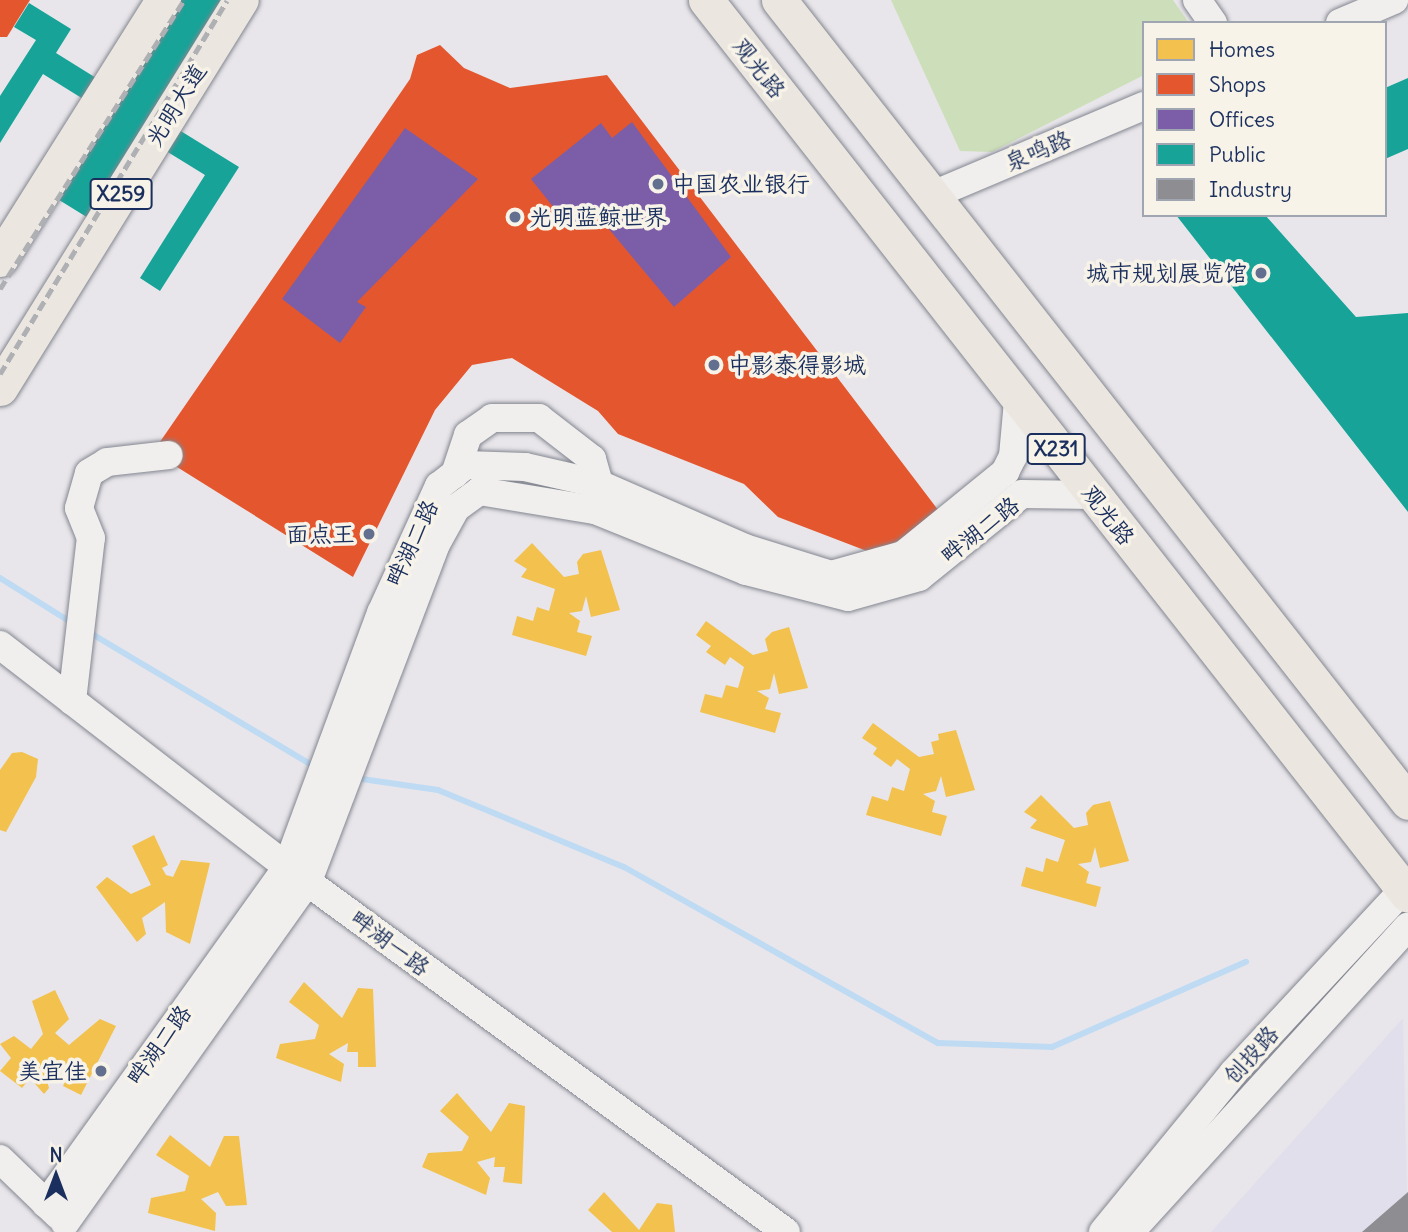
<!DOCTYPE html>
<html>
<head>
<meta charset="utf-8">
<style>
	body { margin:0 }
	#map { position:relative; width:1408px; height:1232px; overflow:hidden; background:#e8e6ea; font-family:Delius,"LXGW WenKai TC",sans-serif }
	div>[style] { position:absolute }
	.built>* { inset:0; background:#e2dfec }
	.green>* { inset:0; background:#cddfba }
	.homes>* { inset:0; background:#f2c14e }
	.shops>* { inset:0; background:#e4572e }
	.offices>* { inset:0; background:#7b5ea7 }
	.public>* { inset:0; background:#17a398 }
	.industry>* { inset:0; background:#8d8d92 }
	.stream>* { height:6px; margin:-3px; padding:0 3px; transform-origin:3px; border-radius:3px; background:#bedbf3 }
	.roads { filter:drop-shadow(0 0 2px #838691) drop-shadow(0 0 2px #838691) }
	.minor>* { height:28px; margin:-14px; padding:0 14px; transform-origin:14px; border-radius:14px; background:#f0efed }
	.major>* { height:35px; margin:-17.5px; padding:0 17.5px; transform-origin:17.5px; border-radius:17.5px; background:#ebe6df }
	.rail>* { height:5px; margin-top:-2.5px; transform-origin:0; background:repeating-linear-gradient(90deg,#afb0b4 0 10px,transparent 0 15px) }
	.dots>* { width:19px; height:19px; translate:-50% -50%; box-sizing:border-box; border:4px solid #f7f3e8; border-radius:50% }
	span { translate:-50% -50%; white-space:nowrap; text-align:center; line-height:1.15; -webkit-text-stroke:7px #f7f3e8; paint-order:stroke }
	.shield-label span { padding:2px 5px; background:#f7f3e8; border:2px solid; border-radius:5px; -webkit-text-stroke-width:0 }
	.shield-label { font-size:21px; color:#1b2f5e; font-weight:700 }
	.street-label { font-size:23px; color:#1b2f5e }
	.poi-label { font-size:23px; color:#1b2f5e }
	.left { translate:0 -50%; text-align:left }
	.right { translate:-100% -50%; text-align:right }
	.legend { position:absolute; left:1142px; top:21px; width:245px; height:196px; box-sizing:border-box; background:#f7f3e8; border:2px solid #9fa5b1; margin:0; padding:9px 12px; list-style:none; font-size:21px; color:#1b2f5e }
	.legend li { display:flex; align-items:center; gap:14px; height:35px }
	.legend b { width:35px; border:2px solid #9fa5b1 }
	.north { position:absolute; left:21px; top:1141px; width:70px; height:70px; -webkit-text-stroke:5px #f7f3e8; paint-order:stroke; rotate:0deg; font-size:19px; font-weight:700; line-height:28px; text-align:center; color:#1b2f5e }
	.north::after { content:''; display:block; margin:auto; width:24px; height:32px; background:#1b2f5e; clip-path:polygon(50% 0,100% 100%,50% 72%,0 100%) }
</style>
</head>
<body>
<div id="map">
	<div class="built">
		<i style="clip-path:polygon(1403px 1018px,1408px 1232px,1211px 1232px)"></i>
	</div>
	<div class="green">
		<i style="clip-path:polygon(891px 0,1173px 0,1189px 23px,1144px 23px,1144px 75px,992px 152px,960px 151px)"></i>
	</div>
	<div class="homes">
		<i style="clip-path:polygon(205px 400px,280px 451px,274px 462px,265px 456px,252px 476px,292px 500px,304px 480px,295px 474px,300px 466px,381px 509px,352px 556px,175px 449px)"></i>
		<i style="clip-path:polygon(532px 543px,564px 577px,579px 574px,577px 562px,583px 554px,601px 550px,620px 610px,591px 617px,586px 596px,582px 611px,569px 613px,580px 621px,577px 632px,592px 636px,586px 656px,512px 635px,517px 616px,533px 621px,537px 607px,549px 611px,555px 589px,521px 577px,527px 569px,514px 561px)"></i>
		<i style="clip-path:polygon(706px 621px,753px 655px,768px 651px,765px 639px,772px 632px,789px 627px,808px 688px,779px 694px,774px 673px,770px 689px,757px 691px,769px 698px,765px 709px,781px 713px,775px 733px,700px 712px,705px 694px,722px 698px,726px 685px,738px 688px,744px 667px,730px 657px,725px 665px,706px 652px,711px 646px,696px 635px)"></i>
		<i style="clip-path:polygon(873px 723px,919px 757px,934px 754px,931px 742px,939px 740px,938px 734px,956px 730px,975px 790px,946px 797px,941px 776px,936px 791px,923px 794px,935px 801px,932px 812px,947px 816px,941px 836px,866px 815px,872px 796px,888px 801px,892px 787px,904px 791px,910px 769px,897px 759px,891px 767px,873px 754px,877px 748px,862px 738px)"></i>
		<i style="clip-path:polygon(22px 752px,38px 759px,36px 777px,6px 832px,0 830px,0 770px,12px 753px)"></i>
		<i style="clip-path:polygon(1041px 795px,1074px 828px,1088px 825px,1086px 813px,1093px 805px,1110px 801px,1129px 861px,1100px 868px,1095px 847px,1091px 862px,1078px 864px,1089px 872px,1086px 883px,1101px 887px,1096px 907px,1021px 886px,1026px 867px,1043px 872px,1046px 858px,1058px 862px,1065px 840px,1030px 828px,1037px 820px,1024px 812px)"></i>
		<i style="clip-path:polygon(154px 835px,168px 865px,162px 868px,166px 875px,173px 877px,181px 860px,210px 863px,190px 944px,166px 932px,165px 902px,142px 918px,146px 934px,137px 942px,96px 887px,107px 877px,131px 894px,151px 885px,132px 846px)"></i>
		<i style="clip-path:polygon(304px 982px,342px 1018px,358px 988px,373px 989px,376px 1067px,358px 1067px,358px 1052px,347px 1052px,348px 1043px,329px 1054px,344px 1064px,341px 1082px,276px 1058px,280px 1044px,315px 1039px,319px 1025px,289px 1002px)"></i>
		<i style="clip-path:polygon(55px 990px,69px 1019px,55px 1033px,69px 1045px,100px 1019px,116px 1026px,81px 1095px,63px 1086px,67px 1078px,60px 1064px,45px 1074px,49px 1088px,44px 1094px,30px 1078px,22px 1088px,0 1071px,11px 1058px,0 1044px,14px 1036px,31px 1049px,43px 1034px,32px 1001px)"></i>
		<i style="clip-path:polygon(457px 1093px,491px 1132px,509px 1103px,525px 1106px,522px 1184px,503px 1182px,505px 1167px,494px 1167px,495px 1157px,477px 1162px,490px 1178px,486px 1195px,422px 1167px,428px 1153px,462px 1151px,469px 1137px,440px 1111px)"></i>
		<i style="clip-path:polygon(170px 1135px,210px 1167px,224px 1136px,239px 1136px,247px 1205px,226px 1206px,218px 1192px,201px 1199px,216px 1213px,215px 1231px,148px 1213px,151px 1198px,185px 1191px,189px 1176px,156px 1155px)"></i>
		<i style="clip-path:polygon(604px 1192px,639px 1230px,657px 1203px,672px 1205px,675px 1232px,612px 1232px,588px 1210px)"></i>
	</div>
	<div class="shops">
		<i style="clip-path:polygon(0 0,30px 0,7px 37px,0 37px)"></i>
		<i style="clip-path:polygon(440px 45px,464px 68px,510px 88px,607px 75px,945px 519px,872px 553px,778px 517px,744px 484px,618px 434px,598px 411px,512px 358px,472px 365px,435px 410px,353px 577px,153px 452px,410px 79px,417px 55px)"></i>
	</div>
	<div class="offices">
		<i style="clip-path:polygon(632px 122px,731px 257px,674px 307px,593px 210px,570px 228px,531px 179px,601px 123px,612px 138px)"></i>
		<i style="clip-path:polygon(405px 128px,478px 179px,357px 302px,366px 307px,340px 343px,282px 299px)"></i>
	</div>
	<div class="public">
		<i style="clip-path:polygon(162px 0,249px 0,171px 125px,239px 167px,160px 291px,140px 278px,205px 175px,158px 146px,106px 229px,43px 190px,96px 107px,43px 74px,0 143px,0 96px,36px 40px,14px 27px,29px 3px,71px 29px,56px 53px,109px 86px)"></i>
		<i style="clip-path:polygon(1408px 78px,1408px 149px,1385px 159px,1385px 88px)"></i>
		<i style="clip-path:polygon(1176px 215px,1265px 215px,1356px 317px,1408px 313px,1408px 512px)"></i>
	</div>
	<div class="industry">
		<i style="clip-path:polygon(1408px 1192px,1408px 1232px,1362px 1232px)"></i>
	</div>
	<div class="stream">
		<i style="left:0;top:578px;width:87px;rotate:31.9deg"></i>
		<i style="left:87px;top:631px;width:265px;rotate:30.8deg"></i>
		<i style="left:355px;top:778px;width:84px;rotate:8.2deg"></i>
		<i style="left:438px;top:790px;width:201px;rotate:22.5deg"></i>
		<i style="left:624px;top:867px;width:360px;rotate:29.3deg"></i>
		<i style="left:938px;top:1043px;width:114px;rotate:2deg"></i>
		<i style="left:1052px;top:1047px;width:212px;rotate:-23.7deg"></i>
	</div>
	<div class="roads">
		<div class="minor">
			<i style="left:1197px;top:0;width:28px;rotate:55deg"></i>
			<i style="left:1340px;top:23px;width:59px;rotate:-23.1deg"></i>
			<i style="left:933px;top:195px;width:229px;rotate:-22.9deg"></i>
			<i style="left:455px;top:474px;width:41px;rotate:-71.6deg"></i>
			<i style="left:468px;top:435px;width:29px;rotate:-35deg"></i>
			<i style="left:492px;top:418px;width:47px"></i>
			<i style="left:539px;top:418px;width:67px;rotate:37.7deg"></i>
			<i style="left:592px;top:459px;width:26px;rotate:74deg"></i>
			<i style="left:0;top:645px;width:363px;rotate:37.7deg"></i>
			<i style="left:287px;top:867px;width:618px;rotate:36.18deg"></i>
			<i style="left:72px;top:701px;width:164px;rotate:-83.4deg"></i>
			<i style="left:91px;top:538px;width:32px;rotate:-112deg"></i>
			<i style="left:79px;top:508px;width:36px;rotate:-74deg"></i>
			<i style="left:89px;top:473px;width:21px;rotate:-31deg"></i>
			<i style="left:107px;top:462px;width:62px;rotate:-6.4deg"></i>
			<i style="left:0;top:1159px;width:81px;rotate:44deg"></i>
			<i style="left:46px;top:1204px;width:414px;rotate:-54.4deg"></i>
			<i style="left:287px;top:867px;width:271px;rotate:-69.7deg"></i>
			<i style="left:381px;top:613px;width:140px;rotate:-65.5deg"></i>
			<i style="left:439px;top:486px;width:34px;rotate:-38deg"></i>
			<i style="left:466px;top:465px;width:59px;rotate:1.9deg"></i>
			<i style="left:525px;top:467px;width:76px;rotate:12.9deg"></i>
			<i style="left:599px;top:484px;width:159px;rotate:23.7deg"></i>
			<i style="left:745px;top:548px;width:90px;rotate:17.4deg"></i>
			<i style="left:831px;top:575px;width:75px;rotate:-15.5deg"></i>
			<i style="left:903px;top:555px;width:132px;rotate:-39.1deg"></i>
			<i style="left:1005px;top:472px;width:18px;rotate:-63deg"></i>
			<i style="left:1013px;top:456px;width:55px;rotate:-84.8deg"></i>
			<i style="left:65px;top:1223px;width:420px;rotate:-54.6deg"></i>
			<i style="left:308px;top:881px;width:358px;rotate:-69.2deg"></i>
			<i style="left:435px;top:546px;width:43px;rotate:-61.1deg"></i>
			<i style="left:456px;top:508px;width:29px;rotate:-36deg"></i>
			<i style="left:479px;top:491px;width:118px;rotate:9.3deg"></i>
			<i style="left:595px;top:510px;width:163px;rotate:22deg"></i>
			<i style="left:746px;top:571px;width:105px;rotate:14.3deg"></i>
			<i style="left:848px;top:597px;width:74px;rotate:-15.7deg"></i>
			<i style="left:919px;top:577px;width:132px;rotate:-38.9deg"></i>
			<i style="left:1022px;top:494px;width:71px;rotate:0.8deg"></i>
			<i style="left:1103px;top:1232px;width:205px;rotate:-50.7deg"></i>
			<i style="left:1233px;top:1073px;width:257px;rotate:-47.1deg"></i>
			<i style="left:1130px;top:1232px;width:413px;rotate:-47.7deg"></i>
		</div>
		<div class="major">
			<i style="left:706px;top:0;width:1137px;rotate:51.89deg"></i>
			<i style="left:779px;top:0;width:1019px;rotate:51.89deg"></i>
			<i style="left:0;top:259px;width:306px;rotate:-57.8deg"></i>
			<i style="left:0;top:388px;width:457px;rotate:-58.2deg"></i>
		</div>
	</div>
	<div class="rail">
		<i style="left:0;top:289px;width:343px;rotate:-57.5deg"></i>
		<i style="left:0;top:374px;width:437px;rotate:-58.7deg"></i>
	</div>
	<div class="dots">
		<i style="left:658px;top:184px;background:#636f8f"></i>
		<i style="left:515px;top:217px;background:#636f8f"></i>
		<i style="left:1261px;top:273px;background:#636f8f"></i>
		<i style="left:714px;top:365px;background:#636f8f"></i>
		<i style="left:369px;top:534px;background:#636f8f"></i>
		<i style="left:101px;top:1071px;background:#636f8f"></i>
	</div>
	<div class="shield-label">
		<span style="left:121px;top:194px">X259</span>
		<span style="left:1056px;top:449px">X231</span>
	</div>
	<div class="street-label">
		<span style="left:759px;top:68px;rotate:52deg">观光路</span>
		<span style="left:176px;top:105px;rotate:-58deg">光明大道</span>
		<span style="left:1038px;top:151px;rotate:-23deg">泉鸣路</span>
		<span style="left:1108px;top:515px;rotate:52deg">观光路</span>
		<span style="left:980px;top:530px;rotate:-38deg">畔湖二路</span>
		<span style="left:412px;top:543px;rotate:-65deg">畔湖二路</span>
		<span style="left:390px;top:943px;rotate:37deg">畔湖一路</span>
		<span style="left:159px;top:1045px;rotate:-54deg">畔湖二路</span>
		<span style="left:1251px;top:1055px;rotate:-48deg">创投路</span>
	</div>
	<div class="poi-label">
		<span class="left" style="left:672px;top:184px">中国农业银行</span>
		<span class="left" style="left:529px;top:217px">光明蓝鲸世界</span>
		<span class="right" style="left:1247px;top:273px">城市规划展览馆</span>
		<span class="left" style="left:728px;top:365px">中影泰得影城</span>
		<span class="right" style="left:355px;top:534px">面点王</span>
		<span class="right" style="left:87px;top:1071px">美宜佳</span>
	</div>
	<ul class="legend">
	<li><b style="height:19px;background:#f2c14e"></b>Homes</li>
	<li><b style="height:19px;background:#e4572e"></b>Shops</li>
	<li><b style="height:19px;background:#7b5ea7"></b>Offices</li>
	<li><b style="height:19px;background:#17a398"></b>Public</li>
	<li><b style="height:19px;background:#8d8d92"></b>Industry</li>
	</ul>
	<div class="north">N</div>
</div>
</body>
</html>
